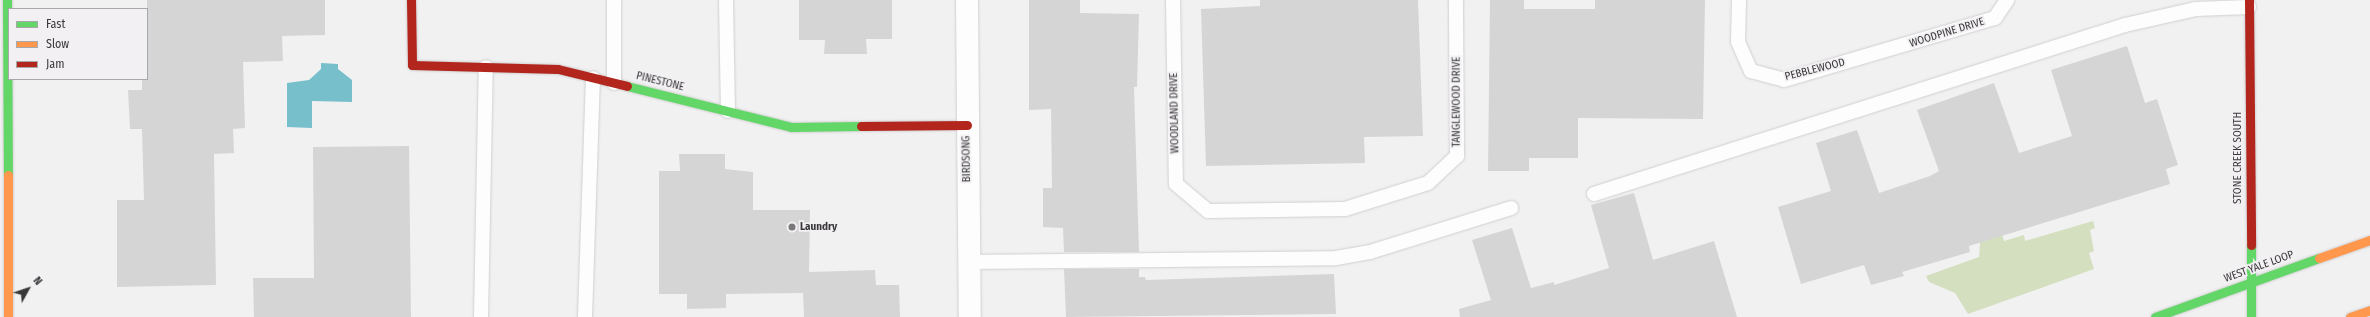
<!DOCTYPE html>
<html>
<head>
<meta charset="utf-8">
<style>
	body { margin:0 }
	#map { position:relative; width:2370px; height:317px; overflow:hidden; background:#f2f1f2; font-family:"Fira Sans Condensed",sans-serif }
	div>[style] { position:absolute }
	.green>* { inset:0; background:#d3dfbe }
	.water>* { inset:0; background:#77bfcb }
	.building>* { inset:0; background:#d6d5d6 }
	.roads { filter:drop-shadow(0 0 1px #d0cfd0) drop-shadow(0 0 1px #d0cfd0) }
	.lane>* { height:14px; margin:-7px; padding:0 7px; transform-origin:7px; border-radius:7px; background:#fdfdfd }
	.street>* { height:22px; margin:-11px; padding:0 11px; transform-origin:11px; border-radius:11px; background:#fdfdfd }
	.fast>* { height:9px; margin:-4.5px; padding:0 4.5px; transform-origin:4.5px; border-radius:4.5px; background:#63d668 }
	.slow>* { height:9px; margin:-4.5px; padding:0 4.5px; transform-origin:4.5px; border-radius:4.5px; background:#ff974d }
	.jam>* { height:9px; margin:-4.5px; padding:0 4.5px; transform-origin:4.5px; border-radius:4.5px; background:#b3261e }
	.dots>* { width:11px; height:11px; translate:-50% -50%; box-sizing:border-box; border:2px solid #f2f0f3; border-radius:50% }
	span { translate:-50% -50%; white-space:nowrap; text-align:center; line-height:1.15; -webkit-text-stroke:3.5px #f2f0f3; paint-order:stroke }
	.street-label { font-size:11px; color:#3a393a }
	.poi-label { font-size:11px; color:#3a393a; font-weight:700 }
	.left { translate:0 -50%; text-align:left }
	.legend { position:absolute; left:8px; top:8px; width:140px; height:72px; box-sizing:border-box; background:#f2f0f3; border:1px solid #a8a7a9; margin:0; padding:5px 7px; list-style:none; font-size:12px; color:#3a393a }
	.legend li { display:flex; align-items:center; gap:8px; height:20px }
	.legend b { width:20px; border:1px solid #a8a7a9 }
	.north { position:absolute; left:8px; top:269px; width:40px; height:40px; -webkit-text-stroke:3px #f2f0f3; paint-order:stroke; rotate:50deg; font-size:11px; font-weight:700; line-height:16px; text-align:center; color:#3a393a }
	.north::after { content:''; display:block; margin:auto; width:14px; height:18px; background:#3a393a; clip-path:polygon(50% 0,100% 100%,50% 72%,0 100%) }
</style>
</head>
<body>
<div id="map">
	<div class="green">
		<i style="clip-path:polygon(1995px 212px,2004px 241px,2024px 235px,2025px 241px,2093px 221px,2095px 228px,2090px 230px,2094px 251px,2089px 253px,2094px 269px,1968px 314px,1955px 293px,1929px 282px,1926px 276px,1979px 257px,1980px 244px,1975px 238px)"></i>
	</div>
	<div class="water">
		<i style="clip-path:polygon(321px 63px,338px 64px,338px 69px,352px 80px,352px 102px,312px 101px,312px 128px,287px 127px,287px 83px,309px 80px,321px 69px)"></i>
	</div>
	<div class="building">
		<i style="clip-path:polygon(147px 0,325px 0,325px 35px,282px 36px,283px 61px,243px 62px,245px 128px,233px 129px,234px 153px,214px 154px,216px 285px,117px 287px,117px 200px,144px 200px,142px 129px,130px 129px,128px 90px,142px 90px,142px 79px,147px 79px)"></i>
		<i style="clip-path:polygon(799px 0,892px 0,892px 39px,866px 39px,867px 54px,824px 54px,825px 40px,799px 40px)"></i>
		<i style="clip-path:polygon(1029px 0,1080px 0,1080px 13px,1139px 14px,1137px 87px,1134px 87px,1139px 252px,1064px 252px,1063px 228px,1043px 227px,1043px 188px,1052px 188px,1051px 109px,1029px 110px)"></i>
		<i style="clip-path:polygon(1260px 0,1418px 0,1423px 136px,1364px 137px,1365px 163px,1206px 166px,1201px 9px,1260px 6px)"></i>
		<i style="clip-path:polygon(1490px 0,1524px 0,1524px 9px,1595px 9px,1595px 0,1705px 0,1703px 119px,1578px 118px,1578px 158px,1529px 158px,1529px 171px,1488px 171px)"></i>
		<i style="clip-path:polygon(2127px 46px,2145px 103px,2157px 99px,2178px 165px,2166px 169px,2170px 184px,1969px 246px,1970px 252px,1902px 272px,1904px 276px,1871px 285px,1864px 265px,1801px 284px,1778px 207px,1831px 191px,1816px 143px,1857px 130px,1879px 193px,1930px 176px,1939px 171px,1917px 110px,1994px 83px,2019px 153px,2072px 136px,2051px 70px)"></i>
		<i style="clip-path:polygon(409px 146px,411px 317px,254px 317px,253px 278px,314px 278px,313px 147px)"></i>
		<i style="clip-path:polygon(679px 154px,725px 154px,725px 169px,753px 172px,753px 210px,810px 210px,809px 272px,875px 270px,876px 285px,899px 285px,900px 317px,804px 317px,803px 293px,726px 294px,726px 308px,687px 309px,687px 294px,659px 294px,659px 171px,680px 171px)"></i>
		<i style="clip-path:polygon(1634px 193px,1653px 260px,1714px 241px,1737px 317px,1460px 317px,1459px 309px,1491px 300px,1472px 240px,1512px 228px,1531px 288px,1554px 282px,1554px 285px,1609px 268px,1591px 205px)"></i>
		<i style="clip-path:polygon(1064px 269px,1139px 269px,1139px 277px,1145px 277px,1146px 280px,1334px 274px,1336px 314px,1066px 317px)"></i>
	</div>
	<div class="roads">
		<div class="lane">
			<i style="left:726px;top:0;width:111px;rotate:89deg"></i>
			<i style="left:1173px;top:0;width:184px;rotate:89.1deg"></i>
			<i style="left:1176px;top:184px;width:42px;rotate:40.2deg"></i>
			<i style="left:1208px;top:211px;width:137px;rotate:-0.8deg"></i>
			<i style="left:1345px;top:209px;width:87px;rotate:-17.4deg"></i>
			<i style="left:1428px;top:183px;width:40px;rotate:-43deg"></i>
			<i style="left:1457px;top:156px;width:156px;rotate:-90.4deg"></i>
			<i style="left:1739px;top:0;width:42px;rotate:91.4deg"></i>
			<i style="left:1738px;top:42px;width:32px;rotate:66deg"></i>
			<i style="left:1751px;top:71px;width:34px;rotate:15deg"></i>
			<i style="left:1784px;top:80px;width:220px;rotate:-16.4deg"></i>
			<i style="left:1995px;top:18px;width:22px;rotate:-56deg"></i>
			<i style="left:614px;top:83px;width:83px;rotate:-90deg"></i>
			<i style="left:1594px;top:194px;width:557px;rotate:-17.65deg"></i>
			<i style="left:2125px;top:25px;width:73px;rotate:-12.7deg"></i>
			<i style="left:2196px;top:9px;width:53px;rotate:-2.2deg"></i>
			<i style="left:969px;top:262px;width:367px;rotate:-0.6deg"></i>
			<i style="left:1336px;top:258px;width:35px;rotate:-10deg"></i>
			<i style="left:1370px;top:252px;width:148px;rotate:-17.3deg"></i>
			<i style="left:481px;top:317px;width:250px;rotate:-88.9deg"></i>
			<i style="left:585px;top:317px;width:239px;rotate:-88.1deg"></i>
		</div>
		<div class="street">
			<i style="left:967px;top:0;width:317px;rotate:89.5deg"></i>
		</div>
		<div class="fast">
			<i style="left:7px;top:0;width:175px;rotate:89.7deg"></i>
			<i style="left:627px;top:86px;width:169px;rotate:14deg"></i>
			<i style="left:791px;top:127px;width:70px;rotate:-0.8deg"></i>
			<i style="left:2251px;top:245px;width:72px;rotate:90deg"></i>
			<i style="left:2155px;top:317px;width:174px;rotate:-19.8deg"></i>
		</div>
		<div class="slow">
			<i style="left:8px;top:175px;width:142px;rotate:90deg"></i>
			<i style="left:2319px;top:258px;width:54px;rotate:-19.4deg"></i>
			<i style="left:2350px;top:317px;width:21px;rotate:-19deg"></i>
		</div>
		<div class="jam">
			<i style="left:411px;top:0;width:65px;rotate:89.1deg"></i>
			<i style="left:412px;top:65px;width:146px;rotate:1.6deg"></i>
			<i style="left:558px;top:69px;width:71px;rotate:13.8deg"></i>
			<i style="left:2249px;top:0;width:245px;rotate:89.5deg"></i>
			<i style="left:861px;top:126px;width:106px;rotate:-0.5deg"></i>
		</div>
	</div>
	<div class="dots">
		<i style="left:792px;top:227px;background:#7a797a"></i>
	</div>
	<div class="street-label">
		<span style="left:1947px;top:33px;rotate:-17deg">WOODPINE DRIVE</span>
		<span style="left:1815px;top:70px;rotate:-14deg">PEBBLEWOOD</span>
		<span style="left:660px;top:82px;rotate:14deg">PINESTONE</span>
		<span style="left:1457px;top:102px;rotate:-90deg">TANGLEWOOD DRIVE</span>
		<span style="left:1175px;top:113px;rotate:-91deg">WOODLAND DRIVE</span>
		<span style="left:2238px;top:158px;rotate:-90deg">STONE CREEK SOUTH</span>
		<span style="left:967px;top:159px;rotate:-91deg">BIRDSONG</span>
		<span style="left:2259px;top:267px;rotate:-20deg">WEST YALE LOOP</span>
	</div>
	<div class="poi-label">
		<span class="left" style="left:800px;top:227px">Laundry</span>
	</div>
	<ul class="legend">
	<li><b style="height:5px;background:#63d668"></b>Fast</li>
	<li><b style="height:5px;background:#ff974d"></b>Slow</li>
	<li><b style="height:5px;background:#b3261e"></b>Jam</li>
	</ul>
	<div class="north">N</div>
</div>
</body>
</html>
